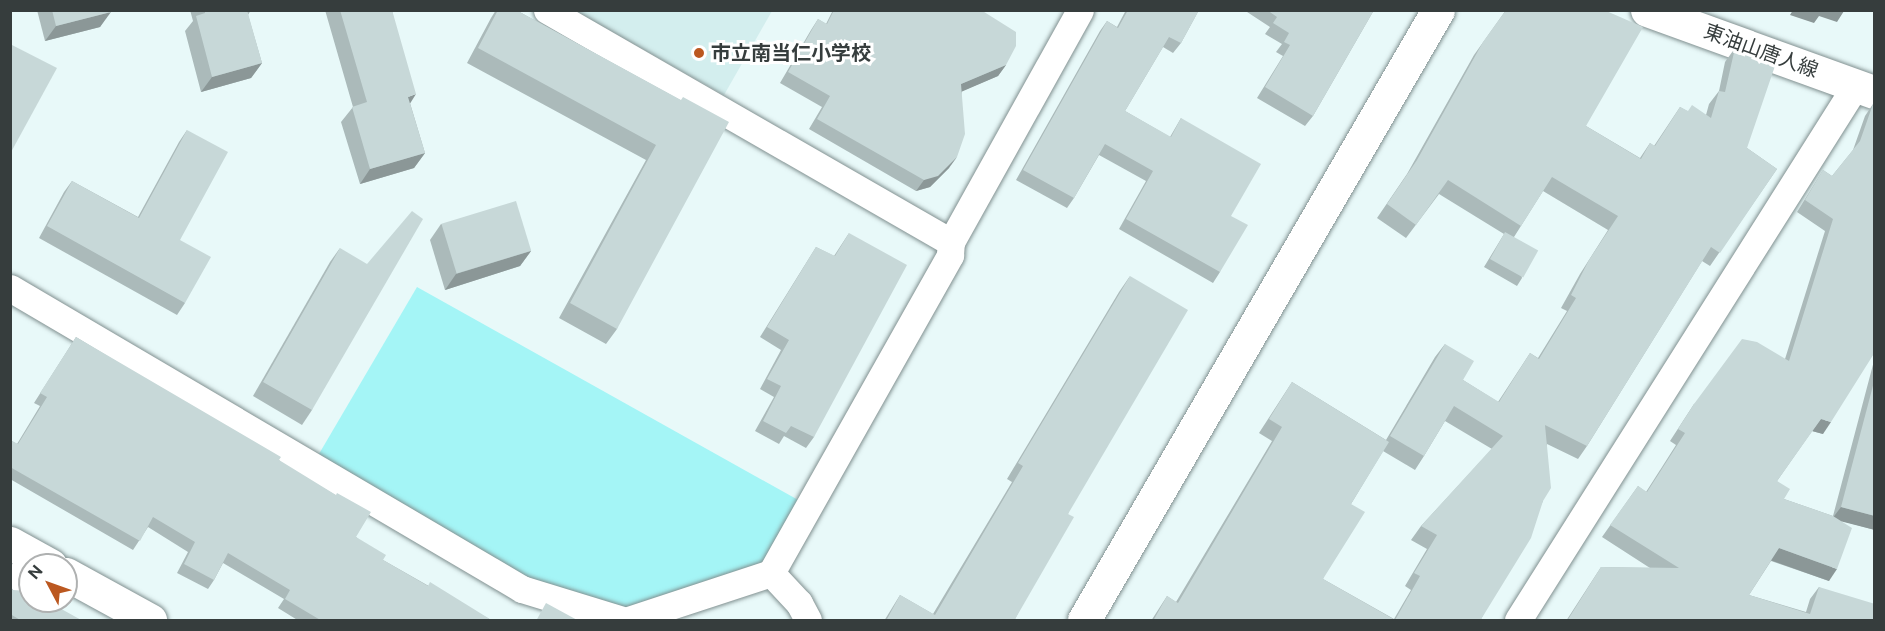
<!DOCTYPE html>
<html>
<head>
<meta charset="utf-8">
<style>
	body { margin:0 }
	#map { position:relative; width:1885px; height:631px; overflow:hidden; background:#e8f9f9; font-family:"Public Sans","Noto Sans JP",sans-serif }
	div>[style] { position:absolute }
	.built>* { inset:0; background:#d3eeee }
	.green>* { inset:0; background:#a4f5f6 }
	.roads { filter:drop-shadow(0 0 2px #819090) drop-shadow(0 0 2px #819090) }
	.minor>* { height:27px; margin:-13.5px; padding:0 13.5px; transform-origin:13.5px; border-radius:13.5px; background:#fff }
	.tertiary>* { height:33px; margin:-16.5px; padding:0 16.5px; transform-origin:16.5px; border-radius:16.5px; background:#fff }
	.secondary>* { height:33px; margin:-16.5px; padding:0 16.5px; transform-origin:16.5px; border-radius:16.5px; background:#fff }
	.wall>* { inset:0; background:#abbaba }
	.shaded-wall>* { inset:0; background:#8b9797 }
	.building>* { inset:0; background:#c7d8d8; transform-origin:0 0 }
	.dots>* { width:16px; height:16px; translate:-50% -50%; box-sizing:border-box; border:3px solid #fff; border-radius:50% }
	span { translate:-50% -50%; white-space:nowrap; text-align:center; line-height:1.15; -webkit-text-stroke:6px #fff; paint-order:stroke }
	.street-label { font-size:20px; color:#363d3d }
	.poi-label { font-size:20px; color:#363d3d; font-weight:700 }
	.left { translate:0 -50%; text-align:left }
	.frame { position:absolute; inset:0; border:12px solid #363d3d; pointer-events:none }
	.north { position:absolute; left:18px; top:553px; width:60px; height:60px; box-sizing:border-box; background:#fff; border:2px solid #afb1b1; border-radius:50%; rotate:311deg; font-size:16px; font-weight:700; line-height:24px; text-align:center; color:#363d3d }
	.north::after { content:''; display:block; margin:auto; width:21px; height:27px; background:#bb5820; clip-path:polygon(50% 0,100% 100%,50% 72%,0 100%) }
</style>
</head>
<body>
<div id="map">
	<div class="built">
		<i style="clip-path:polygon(575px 11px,772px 11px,724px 95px)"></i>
	</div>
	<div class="green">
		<i style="clip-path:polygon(417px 287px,800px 501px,765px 564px,627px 613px,548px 590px,316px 459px)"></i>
	</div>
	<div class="roads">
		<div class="minor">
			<i style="left:547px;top:10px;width:466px;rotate:29.9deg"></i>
			<i style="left:951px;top:242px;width:265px;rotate:-60.9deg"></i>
			<i style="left:10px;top:288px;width:594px;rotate:30.45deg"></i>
			<i style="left:522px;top:589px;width:106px;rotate:17.1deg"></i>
			<i style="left:771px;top:573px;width:365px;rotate:-60.6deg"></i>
			<i style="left:950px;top:255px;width:13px;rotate:-86deg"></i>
			<i style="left:10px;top:592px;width:44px;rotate:-58.1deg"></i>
			<i style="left:628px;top:620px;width:151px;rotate:-18.2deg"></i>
			<i style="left:771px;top:573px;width:41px;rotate:47deg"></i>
			<i style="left:799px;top:603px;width:19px;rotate:62deg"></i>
			<i style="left:1518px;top:620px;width:633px;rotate:-57.72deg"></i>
		</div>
		<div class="tertiary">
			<i style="left:10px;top:543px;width:46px;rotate:28.8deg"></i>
			<i style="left:66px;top:574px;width:96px;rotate:28.7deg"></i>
			<i style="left:1084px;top:620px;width:705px;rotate:-59.87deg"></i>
		</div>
		<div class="secondary">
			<i style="left:1647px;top:10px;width:241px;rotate:19.9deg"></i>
		</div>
	</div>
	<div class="wall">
		<i style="clip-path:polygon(37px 10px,111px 10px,100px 27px,45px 41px)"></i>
		<i style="clip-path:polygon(190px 10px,251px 10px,248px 15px,262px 63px,251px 78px,201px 92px,185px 31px,193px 21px)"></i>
		<i style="clip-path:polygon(325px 10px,392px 10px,410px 103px,425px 153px,414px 168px,360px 184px,341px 122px,353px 107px)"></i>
		<i style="clip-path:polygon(496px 10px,516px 10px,680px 100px,617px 329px,606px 344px,559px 318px,646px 160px,467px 63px,491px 18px)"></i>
		<i style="clip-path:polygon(833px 10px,981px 10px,1006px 65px,998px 76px,962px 91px,949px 168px,930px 187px,916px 191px,809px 129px,822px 107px,780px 83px,811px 30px,818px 19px,826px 24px)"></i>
		<i style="clip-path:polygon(1126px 10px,1199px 10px,1181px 43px,1173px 53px,1163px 47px,1125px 111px,1170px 137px,1181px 118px,1231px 216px,1220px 272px,1213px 283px,1119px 229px,1146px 181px,1099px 155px,1074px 198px,1067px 208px,1016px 180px,1100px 31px,1107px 21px,1117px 27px)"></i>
		<i style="clip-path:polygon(1244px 10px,1374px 10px,1313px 116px,1305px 126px,1257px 98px,1283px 56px,1276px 52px,1282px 44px,1265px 34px,1270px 27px)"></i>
		<i style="clip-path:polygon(evenodd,1506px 10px,1586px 126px,1640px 158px,1650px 143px,1654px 146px,1680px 107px,1687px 111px,1706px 115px,1709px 104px,1719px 91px,1725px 62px,1735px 48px,1747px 148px,1777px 169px,1710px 266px,1702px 261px,1587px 446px,1578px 459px,1547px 444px,1543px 501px,1480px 621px,1151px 621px,1167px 596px,1176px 602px,1272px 441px,1259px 433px,1292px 382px,1386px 440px,1435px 357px,1445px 344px,1463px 380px,1498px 402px,1530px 353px,1538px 358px,1567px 311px,1561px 308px,1580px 274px,1608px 230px,1543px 191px,1514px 237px,1522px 278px,1517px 286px,1484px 267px,1504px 234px,1439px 194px,1406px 238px,1377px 218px,1407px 174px,1474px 55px,1506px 10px,1445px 421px,1492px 449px,1421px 526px,1411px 540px,1427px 549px,1405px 586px,1411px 590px,1394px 619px,1323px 579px,1351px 504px,1383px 451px,1415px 470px,1424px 456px,1445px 421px)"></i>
		<i style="clip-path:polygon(1873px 104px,1823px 434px,1812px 431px,1777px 481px,1784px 499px,1833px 516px,1875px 357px,1875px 530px,1842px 521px,1829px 581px,1771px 561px,1749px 595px,1806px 612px,1810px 599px,1819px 587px,1875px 621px,1566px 621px,1601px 567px,1650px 568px,1602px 537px,1638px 486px,1646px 492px,1676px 445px,1670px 441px,1694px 404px,1785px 359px,1825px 231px,1797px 212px,1823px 170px,1832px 176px,1853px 150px,1865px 116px)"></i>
		<i style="clip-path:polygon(187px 130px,180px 240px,185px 303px,177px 315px,39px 238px,64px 192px,72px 181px,138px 217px,179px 142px)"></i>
		<i style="clip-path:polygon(441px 224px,531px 251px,520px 266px,445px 290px,430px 240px)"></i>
		<i style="clip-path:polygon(849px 233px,814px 437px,806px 448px,784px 436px,779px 444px,755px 431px,774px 397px,760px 389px,781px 350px,760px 337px,816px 247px,834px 256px)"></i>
		<i style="clip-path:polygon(340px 248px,312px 410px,302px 425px,253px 396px,330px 262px)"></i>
		<i style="clip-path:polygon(1130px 276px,1068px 514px,1014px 621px,884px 621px,900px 595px,933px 614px,1012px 482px,1007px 479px,1119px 292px)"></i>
		<i style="clip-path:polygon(76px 337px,279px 460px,356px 537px,383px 560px,427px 585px,493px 621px,299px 621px,278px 608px,284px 599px,223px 563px,214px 580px,208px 589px,177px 573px,188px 552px,148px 527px,133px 550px,10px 479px,10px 440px,17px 444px,40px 406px,34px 403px)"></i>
		<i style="clip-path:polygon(10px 586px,13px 590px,83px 621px,10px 621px)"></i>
	</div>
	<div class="shaded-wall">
		<i style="clip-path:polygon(1793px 10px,1841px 10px,1844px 11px,1837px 22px,1819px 16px,1814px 23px,1790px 15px)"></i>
		<i style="clip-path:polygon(111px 12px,100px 27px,45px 41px,56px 26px)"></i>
		<i style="clip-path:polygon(262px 63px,251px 78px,201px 92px,212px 77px)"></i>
		<i style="clip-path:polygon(1006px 65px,998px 76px,954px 95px,961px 84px)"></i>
		<i style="clip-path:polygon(416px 94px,406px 110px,408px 97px)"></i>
		<i style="clip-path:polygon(425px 153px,414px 168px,360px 184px,370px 169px)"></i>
		<i style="clip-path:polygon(957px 157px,949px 168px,930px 187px,916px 191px,924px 180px)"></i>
		<i style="clip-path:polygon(531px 251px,520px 266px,445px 290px,456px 274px)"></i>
		<i style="clip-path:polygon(1821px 419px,1831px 422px,1823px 434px,1812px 431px)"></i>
		<i style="clip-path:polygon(1841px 507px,1875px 516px,1875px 530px,1832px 519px)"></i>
		<i style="clip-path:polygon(1779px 548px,1837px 569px,1829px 581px,1770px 560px)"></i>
	</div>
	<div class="building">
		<i style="clip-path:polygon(52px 10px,111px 10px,111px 12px,56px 26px)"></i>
		<i style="clip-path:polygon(205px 10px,247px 10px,262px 63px,212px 77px,196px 16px,205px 13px)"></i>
		<i style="clip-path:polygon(340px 10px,392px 10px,416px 94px,408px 97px,425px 153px,370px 169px,352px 107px,367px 102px)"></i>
		<i style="clip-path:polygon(498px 10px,516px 10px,681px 100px,683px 97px,729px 122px,617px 329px,570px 303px,656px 145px,478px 48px)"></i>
		<i style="clip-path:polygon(834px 10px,981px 10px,1016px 32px,1016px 46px,1006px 65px,961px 84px,965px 134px,957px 157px,938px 176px,924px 180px,817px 119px,830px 96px,788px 72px,818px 19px,827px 24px)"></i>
		<i style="clip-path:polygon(1128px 10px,1199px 10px,1181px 43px,1169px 37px,1125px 111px,1171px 137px,1181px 118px,1261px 164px,1231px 216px,1248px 225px,1220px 272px,1126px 219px,1153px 171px,1105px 144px,1074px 198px,1023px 170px,1107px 21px,1118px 28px)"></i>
		<i style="clip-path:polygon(1267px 10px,1374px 10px,1313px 116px,1265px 87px,1290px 45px,1284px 42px,1289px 33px,1273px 23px,1277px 17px)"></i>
		<i style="clip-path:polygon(1506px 10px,1604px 10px,1643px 27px,1586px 126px,1641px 159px,1650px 143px,1655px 146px,1680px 107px,1688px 111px,1692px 105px,1711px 118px,1719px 91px,1725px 92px,1735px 48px,1776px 63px,1747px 148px,1777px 169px,1720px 253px,1711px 247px,1587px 446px,1545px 425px,1551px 488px,1543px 501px,1531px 538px,1480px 621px,1153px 621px,1167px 596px,1178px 603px,1282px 427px,1269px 419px,1292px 382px,1389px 442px,1351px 504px,1365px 512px,1323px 579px,1395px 620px,1420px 576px,1414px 573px,1437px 535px,1421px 526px,1503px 436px,1454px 406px,1424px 456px,1390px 436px,1445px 344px,1474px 361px,1463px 380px,1499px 402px,1530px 353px,1539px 359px,1576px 298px,1571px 295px,1589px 260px,1618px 216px,1552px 177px,1521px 226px,1448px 180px,1416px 225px,1387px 204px,1417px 160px,1483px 42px)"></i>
		<i style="clip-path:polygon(10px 44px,57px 68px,10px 154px)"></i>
		<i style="clip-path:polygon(1873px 104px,1875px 104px,1875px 352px,1831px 422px,1821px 419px,1777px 481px,1790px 489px,1784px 499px,1833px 516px,1852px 528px,1837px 569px,1779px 548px,1749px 595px,1810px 614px,1819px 587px,1875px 604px,1875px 621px,1567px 621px,1601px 567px,1679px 568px,1610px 525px,1638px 486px,1647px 492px,1685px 433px,1678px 429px,1694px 404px,1742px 339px,1757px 342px,1789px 361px,1833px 219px,1805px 200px,1823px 170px,1832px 176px,1860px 141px)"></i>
		<i style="clip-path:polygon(187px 130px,228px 152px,180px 240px,211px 257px,185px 303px,47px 226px,72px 181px,139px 218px)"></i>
		<i style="left:516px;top:201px;width:52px;height:78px;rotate:73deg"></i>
		<i style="clip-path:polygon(412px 211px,423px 219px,312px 410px,263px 382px,340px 248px,367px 264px)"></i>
		<i style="left:1505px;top:232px;width:38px;height:31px;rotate:29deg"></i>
		<i style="clip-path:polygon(849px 233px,907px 265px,814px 437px,791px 426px,786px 433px,763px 421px,781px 386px,767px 379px,789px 340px,767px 327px,816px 247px,835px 256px)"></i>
		<i style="clip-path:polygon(1130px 276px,1188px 310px,1068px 514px,1074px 517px,1014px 621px,886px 621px,900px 595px,935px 615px,1023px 466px,1018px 463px)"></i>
		<i style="clip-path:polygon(76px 337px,281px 457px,279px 460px,336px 495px,337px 493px,371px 512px,356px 537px,386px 555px,383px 560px,428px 586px,430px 582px,493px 621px,322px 621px,285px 599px,290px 590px,228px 553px,214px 580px,184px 564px,195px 542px,153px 517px,140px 541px,10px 467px,10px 440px,18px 444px,47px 397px,40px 393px)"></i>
		<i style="clip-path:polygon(1875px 378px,1875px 516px,1841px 507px)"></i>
		<i style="clip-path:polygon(10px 586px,13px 590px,28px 591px,30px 592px,30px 601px,47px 601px,83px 621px,22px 621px,10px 614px)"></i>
		<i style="clip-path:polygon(546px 603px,579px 621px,536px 621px)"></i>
	</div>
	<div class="dots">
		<i style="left:699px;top:53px;background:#bb5820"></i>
	</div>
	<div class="street-label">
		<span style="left:1761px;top:51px;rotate:20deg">東油山唐人線</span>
	</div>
	<div class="poi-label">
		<span class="left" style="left:711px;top:53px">市立南当仁小学校</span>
	</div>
	<div class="frame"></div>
	<div class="north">N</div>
</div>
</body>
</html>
